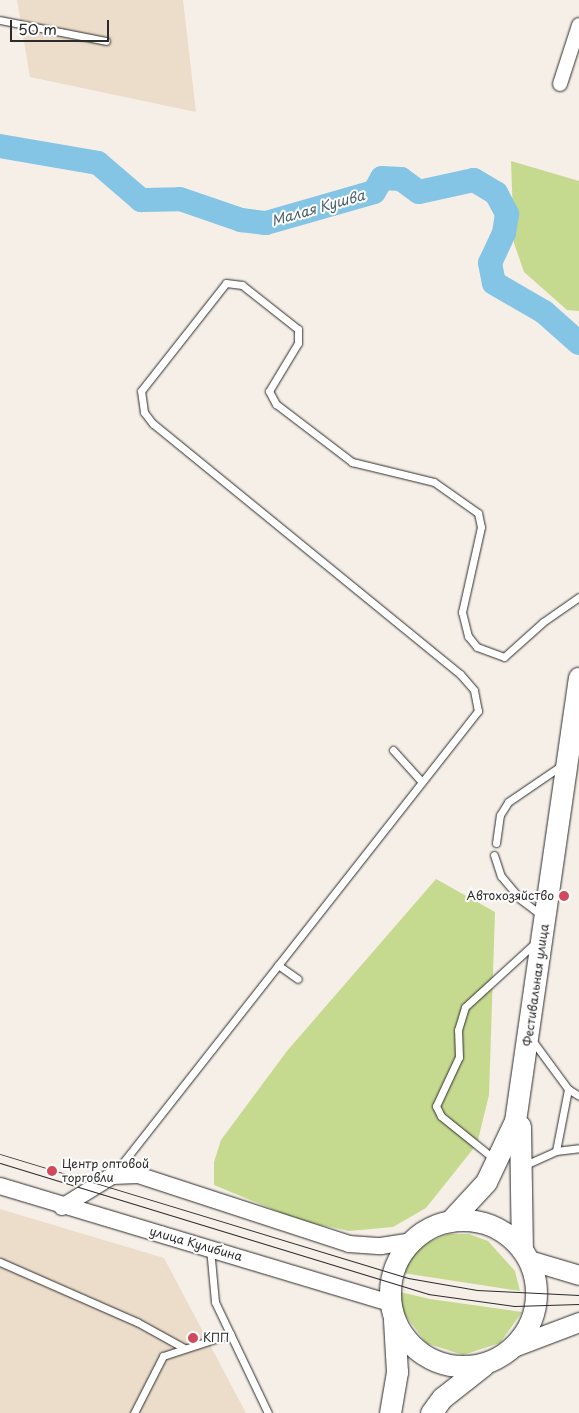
<!DOCTYPE html>
<html>
<head>
<meta charset="utf-8">
<style>
	body { margin:0 }
	#map { position:relative; width:579px; height:1413px; overflow:hidden; background:#f6efe7; font-family:"Playpen Sans",sans-serif }
	div>[style] { position:absolute }
	.built>* { inset:0; background:#ecdcca }
	.green>* { inset:0; background:#c6da8f }
	.river>* { height:24px; margin:-12px; padding:0 12px; transform-origin:12px; border-radius:12px; background:#84c4e5 }
	.roads { filter:drop-shadow(0 0 1px #2b2b2b) drop-shadow(0 0 1px #2b2b2b) }
	.service>* { height:7px; margin:-3.5px; padding:0 3.5px; transform-origin:3.5px; border-radius:3.5px; background:#fff }
	.minor>* { height:14px; margin:-7px; padding:0 7px; transform-origin:7px; border-radius:7px; background:#fff }
	.tertiary>* { height:16px; margin:-8px; padding:0 8px; transform-origin:8px; border-radius:8px; background:#fff }
	.secondary>* { height:19px; margin:-9.5px; padding:0 9.5px; transform-origin:9.5px; border-radius:9.5px; background:#fff }
	.primary>* { height:21px; margin:-10.5px; padding:0 10.5px; transform-origin:10.5px; border-radius:10.5px; background:#fff }
	.primary>.ring { margin:-10.5px; padding:0; box-sizing:content-box; background:none; border:21px solid #fff; border-radius:50% }
	.tram>* { height:1px; margin:-0.5px; padding:0 0.5px; transform-origin:0.5px; border-radius:0.5px; background:#2b2b2b }
	.dots>* { width:14px; height:14px; translate:-50% -50%; box-sizing:border-box; border:2px solid #fff; border-radius:50% }
	span { translate:-50% -50%; white-space:nowrap; text-align:center; line-height:1.15; -webkit-text-stroke:4px #fff; paint-order:stroke }
	.poi-label { font-size:12px; color:#2b2b2b }
	.right { translate:-100% -50%; text-align:right }
	.left { translate:0 -50%; text-align:left }
	.street-label { font-size:12px; color:#2b2b2b }
	.water-label { font-size:14px; color:#4a616c; font-style:italic }
	.scale { position:absolute; left:10px; top:20px; width:99px; height:22px; box-sizing:border-box; border:2px solid #2b2b2b; border-top:0; padding-left:6px; font-size:15px; line-height:18px; white-space:nowrap; color:#2b2b2b; -webkit-text-stroke:4px #fff; paint-order:stroke }
</style>
</head>
<body>
<div id="map">
	<div class="built">
		<i style="clip-path:polygon(17px 0,183px 0,196px 112px,30px 77px)"></i>
		<i style="clip-path:polygon(0 1209px,164px 1258px,246px 1413px,0 1413px)"></i>
	</div>
	<div class="green">
		<i style="clip-path:polygon(511px 161px,579px 181px,579px 311px,567px 310px,524px 272px,514px 243px)"></i>
		<i style="clip-path:polygon(436px 879px,495px 912px,489px 1095px,477px 1144px,426px 1208px,393px 1227px,349px 1231px,301px 1221px,214px 1185px,214px 1162px,221px 1140px,287px 1051px)"></i>
		<i style="clip-path:polygon(448px 1234px,469px 1234px,488px 1241px,515px 1271px,520px 1291px,403px 1273px,413px 1255px,429px 1242px)"></i>
		<i style="clip-path:polygon(400px 1292px,430px 1299px,522px 1312px,500px 1343px,463px 1355px,426px 1343px,403px 1312px)"></i>
	</div>
	<div class="river">
		<i style="left:0;top:146px;width:99px;rotate:9.8deg"></i>
		<i style="left:98px;top:163px;width:57px;rotate:40.7deg"></i>
		<i style="left:141px;top:200px;width:39px;rotate:-1deg"></i>
		<i style="left:180px;top:199px;width:65px;rotate:19deg"></i>
		<i style="left:241px;top:220px;width:25px;rotate:7deg"></i>
		<i style="left:266px;top:223px;width:112px;rotate:-16deg"></i>
		<i style="left:374px;top:192px;width:16px;rotate:-60deg"></i>
		<i style="left:382px;top:178px;width:19px;rotate:3deg"></i>
		<i style="left:401px;top:179px;width:22px;rotate:36deg"></i>
		<i style="left:419px;top:192px;width:56px;rotate:-12.3deg"></i>
		<i style="left:474px;top:180px;width:26px;rotate:31deg"></i>
		<i style="left:496px;top:193px;width:24px;rotate:62deg"></i>
		<i style="left:507px;top:214px;width:19px;rotate:99deg"></i>
		<i style="left:504px;top:233px;width:33px;rotate:115deg"></i>
		<i style="left:490px;top:263px;width:20px;rotate:79deg"></i>
		<i style="left:494px;top:283px;width:58px;rotate:30.1deg"></i>
		<i style="left:544px;top:312px;width:47px;rotate:41.5deg"></i>
	</div>
	<div class="roads">
		<div class="service">
			<i style="left:0;top:20px;width:108px;rotate:11.2deg"></i>
			<i style="left:393px;top:750px;width:43px;rotate:47.8deg"></i>
			<i style="left:496px;top:843px;width:28px;rotate:-82deg"></i>
			<i style="left:500px;top:815px;width:15px;rotate:-58deg"></i>
			<i style="left:508px;top:802px;width:65px;rotate:-34.4deg"></i>
			<i style="left:494px;top:855px;width:22px;rotate:72deg"></i>
			<i style="left:501px;top:876px;width:30px;rotate:50deg"></i>
			<i style="left:520px;top:899px;width:26px;rotate:37deg"></i>
			<i style="left:278px;top:965px;width:24px;rotate:35deg"></i>
			<i style="left:568px;top:1089px;width:13px;rotate:32deg"></i>
			<i style="left:556px;top:1151px;width:23px;rotate:-7deg"></i>
			<i style="left:493px;top:1158px;width:67px;rotate:-141.1deg"></i>
			<i style="left:441px;top:1116px;width:11px;rotate:-117deg"></i>
			<i style="left:436px;top:1106px;width:54px;rotate:-64.9deg"></i>
			<i style="left:459px;top:1057px;width:27px;rotate:-92deg"></i>
			<i style="left:458px;top:1030px;width:24px;rotate:-73deg"></i>
			<i style="left:465px;top:1007px;width:95px;rotate:-42.4deg"></i>
			<i style="left:525px;top:1165px;width:34px;rotate:-24deg"></i>
			<i style="left:556px;top:1151px;width:63px;rotate:-79deg"></i>
			<i style="left:568px;top:1089px;width:61px;rotate:-126.3deg"></i>
			<i style="left:114px;top:1174px;width:589px;rotate:-51.83deg"></i>
			<i style="left:478px;top:711px;width:21px;rotate:-101deg"></i>
			<i style="left:474px;top:690px;width:21px;rotate:-131deg"></i>
			<i style="left:460px;top:674px;width:396px;rotate:-140.8deg"></i>
			<i style="left:153px;top:424px;width:15px;rotate:-127deg"></i>
			<i style="left:144px;top:412px;width:21px;rotate:-98deg"></i>
			<i style="left:141px;top:391px;width:137px;rotate:-51.8deg"></i>
			<i style="left:226px;top:283px;width:16px;rotate:7deg"></i>
			<i style="left:242px;top:285px;width:71px;rotate:38.2deg"></i>
			<i style="left:298px;top:329px;width:14px;rotate:90deg"></i>
			<i style="left:298px;top:343px;width:56px;rotate:121.1deg"></i>
			<i style="left:269px;top:391px;width:15px;rotate:62deg"></i>
			<i style="left:276px;top:404px;width:96px;rotate:37.3deg"></i>
			<i style="left:352px;top:462px;width:84px;rotate:13.7deg"></i>
			<i style="left:434px;top:482px;width:54px;rotate:35.2deg"></i>
			<i style="left:478px;top:513px;width:14px;rotate:78deg"></i>
			<i style="left:481px;top:527px;width:87px;rotate:102.6deg"></i>
			<i style="left:462px;top:612px;width:25px;rotate:76deg"></i>
			<i style="left:468px;top:636px;width:14px;rotate:51deg"></i>
			<i style="left:477px;top:647px;width:29px;rotate:20deg"></i>
			<i style="left:504px;top:657px;width:52px;rotate:-41.9deg"></i>
			<i style="left:543px;top:622px;width:44px;rotate:-34.8deg"></i>
			<i style="left:210px;top:1248px;width:54px;rotate:84.7deg"></i>
			<i style="left:215px;top:1302px;width:123px;rotate:64.5deg"></i>
			<i style="left:0;top:1262px;width:150px;rotate:23.7deg"></i>
			<i style="left:137px;top:1322px;width:54px;rotate:29deg"></i>
			<i style="left:134px;top:1413px;width:64px;rotate:-63deg"></i>
			<i style="left:163px;top:1356px;width:71px;rotate:-18.2deg"></i>
		</div>
		<div class="minor">
			<i style="left:560px;top:84px;width:62px;rotate:-72.1deg"></i>
		</div>
		<div class="tertiary">
			<i style="left:0;top:1186px;width:408px;rotate:16.7deg"></i>
			<i style="left:62px;top:1207px;width:59px;rotate:-31.8deg"></i>
			<i style="left:112px;top:1176px;width:26px;rotate:-2deg"></i>
			<i style="left:138px;top:1175px;width:222px;rotate:18.1deg"></i>
			<i style="left:349px;top:1244px;width:32px;rotate:4deg"></i>
			<i style="left:381px;top:1246px;width:31px;rotate:-9deg"></i>
		</div>
		<div class="secondary">
			<i style="left:529px;top:1260px;width:52px;rotate:16.7deg"></i>
			<i style="left:513px;top:1347px;width:71px;rotate:-20.7deg"></i>
		</div>
		<div class="primary">
			<i style="left:520px;top:1126px;width:123px;rotate:89.1deg"></i>
			<i class="ring" style="left:390px;top:1220px;width:125px;height:125px"></i>
			<i style="left:450px;top:1221px;width:53px;rotate:-47.3deg"></i>
			<i style="left:486px;top:1182px;width:68px;rotate:-64.6deg"></i>
			<i style="left:515px;top:1121px;width:448px;rotate:-81.8deg"></i>
			<i style="left:390px;top:1413px;width:42px;rotate:-80.3deg"></i>
			<i style="left:397px;top:1372px;width:52px;rotate:-93.3deg"></i>
			<i style="left:431px;top:1413px;width:19px;rotate:-54deg"></i>
			<i style="left:442px;top:1398px;width:53px;rotate:-38.2deg"></i>
		</div>
	</div>
	<div class="tram">
		<i style="left:0;top:1154px;width:426px;rotate:16.9deg"></i>
		<i style="left:408px;top:1278px;width:70px;rotate:9.9deg"></i>
		<i style="left:477px;top:1290px;width:102px;rotate:2.8deg"></i>
		<i style="left:0;top:1163px;width:448px;rotate:17deg"></i>
		<i style="left:428px;top:1294px;width:87px;rotate:7.9deg"></i>
		<i style="left:514px;top:1306px;width:65px;rotate:-1.8deg"></i>
	</div>
	<div class="dots">
		<i style="left:564px;top:896px;background:#d1495b"></i>
		<i style="left:52px;top:1171px;background:#d1495b"></i>
		<i style="left:193px;top:1338px;background:#d1495b"></i>
	</div>
	<div class="poi-label">
		<span class="right" style="left:554px;top:896px">Автохозяйство</span>
		<span class="left" style="left:62px;top:1171px">Центр оптовой<br>торговли</span>
		<span class="left" style="left:203px;top:1338px">КПП</span>
	</div>
	<div class="street-label">
		<span style="left:536px;top:985px;rotate:-82deg">Фестивальная улица</span>
		<span style="left:196px;top:1244px;rotate:16deg">улица Кулибина</span>
	</div>
	<div class="water-label">
		<span style="left:318px;top:208px;rotate:-16deg">Малая Кушва</span>
	</div>
	<div class="scale">50 m</div>
</div>
</body>
</html>
